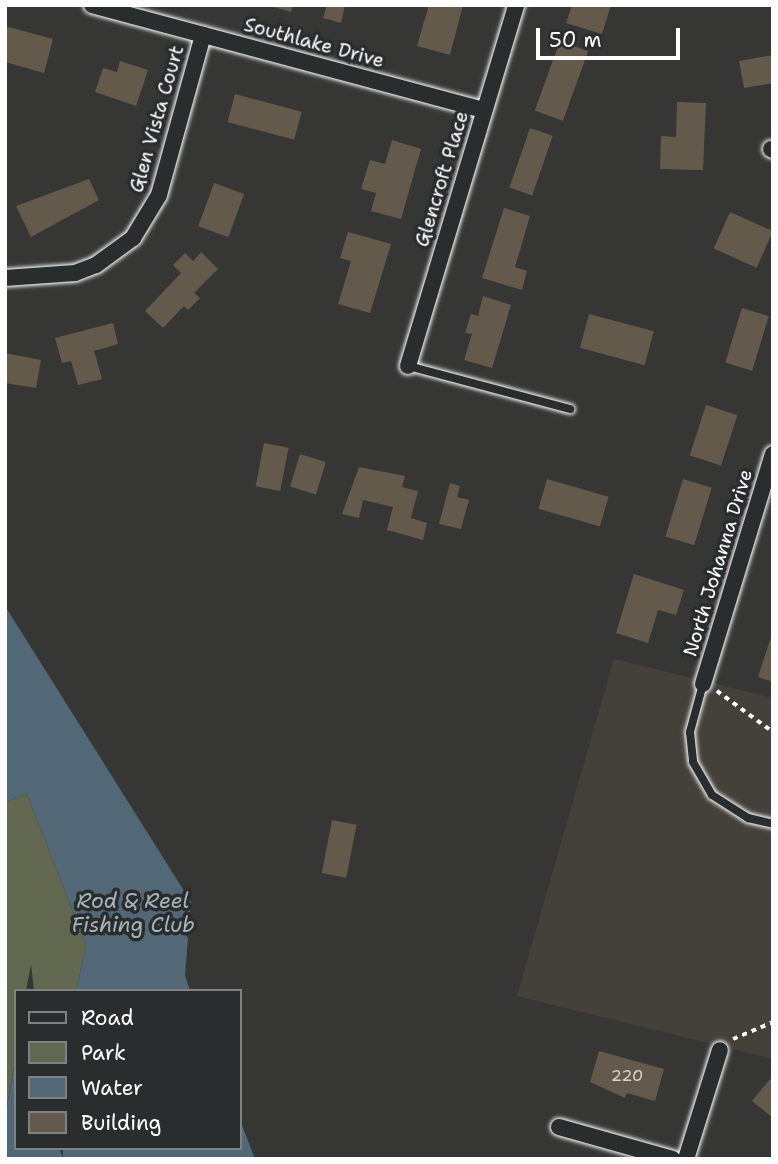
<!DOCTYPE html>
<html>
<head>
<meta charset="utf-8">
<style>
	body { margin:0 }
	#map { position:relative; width:778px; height:1164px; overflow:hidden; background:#363634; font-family:"Shantell Sans",sans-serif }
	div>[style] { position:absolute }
	.built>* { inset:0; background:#44413b }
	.green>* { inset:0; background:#61684f }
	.water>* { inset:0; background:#526876 }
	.building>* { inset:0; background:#645a4c; transform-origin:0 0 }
	.path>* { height:3.5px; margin-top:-1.75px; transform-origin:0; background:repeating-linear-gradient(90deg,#fff 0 5px,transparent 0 10px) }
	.roads { filter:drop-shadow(0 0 2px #fff) drop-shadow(0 0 2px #fff) }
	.lane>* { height:8px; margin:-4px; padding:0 4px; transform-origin:4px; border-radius:4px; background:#2a2d2e }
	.street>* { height:16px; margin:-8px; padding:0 8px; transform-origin:8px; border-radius:8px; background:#2a2d2e }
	span { translate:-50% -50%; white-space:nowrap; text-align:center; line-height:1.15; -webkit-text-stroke:7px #2a2d2e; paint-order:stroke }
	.number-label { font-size:16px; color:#d8d6d2 }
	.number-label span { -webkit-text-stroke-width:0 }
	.street-label { font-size:19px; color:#fff }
	.water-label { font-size:21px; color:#a8b4ba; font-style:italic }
	.frame { position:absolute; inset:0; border:7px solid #fff; pointer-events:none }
	.legend { position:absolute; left:14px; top:989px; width:228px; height:161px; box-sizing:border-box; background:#2a2d2e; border:2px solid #7f8182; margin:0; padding:9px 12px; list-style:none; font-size:21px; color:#fff }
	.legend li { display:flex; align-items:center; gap:14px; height:35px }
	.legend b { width:35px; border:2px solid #7f8182 }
	.scale { position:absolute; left:536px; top:28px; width:144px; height:32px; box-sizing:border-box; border:4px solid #fff; border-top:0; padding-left:9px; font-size:21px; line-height:24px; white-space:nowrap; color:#fff; -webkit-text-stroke:5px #2a2d2e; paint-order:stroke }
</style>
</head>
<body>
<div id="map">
	<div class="built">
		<i style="clip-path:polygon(614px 659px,773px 698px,773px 1059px,517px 996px)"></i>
	</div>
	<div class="green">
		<i style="clip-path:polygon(27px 794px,86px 945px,76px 991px,34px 991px,31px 964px,26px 991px,16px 991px,16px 1055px,5px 1117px,5px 802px)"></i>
	</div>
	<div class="water">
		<i style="clip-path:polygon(5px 606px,191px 902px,185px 975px,190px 991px,76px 991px,86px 945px,27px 794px,5px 802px)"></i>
		<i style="clip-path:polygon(16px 1055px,16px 1148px,59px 1148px,63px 1158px,63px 1148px,240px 1148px,240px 1120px,255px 1159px,5px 1159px,5px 1118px)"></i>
	</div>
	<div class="building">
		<i style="clip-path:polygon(267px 5px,293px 5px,291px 12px)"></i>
		<i style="clip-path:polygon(327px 5px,345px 5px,341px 23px,323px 18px)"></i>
		<i style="clip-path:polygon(429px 5px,463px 5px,450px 55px,417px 46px)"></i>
		<i style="clip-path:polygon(572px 5px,611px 5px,602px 34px,566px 23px)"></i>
		<i style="clip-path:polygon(5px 26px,53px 39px,44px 73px,5px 62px)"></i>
		<i style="left:560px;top:41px;width:30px;height:74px;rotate:20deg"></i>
		<i style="clip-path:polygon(773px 55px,773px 83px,744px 88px,739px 61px)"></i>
		<i style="clip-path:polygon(120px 61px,148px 70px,136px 106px,95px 92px,103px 68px,117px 72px)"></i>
		<i style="left:235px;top:94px;width:69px;height:29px;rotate:15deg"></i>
		<i style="clip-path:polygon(677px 102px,706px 103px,703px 170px,660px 169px,661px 136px,676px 137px)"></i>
		<i style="left:530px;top:128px;width:24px;height:63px;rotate:19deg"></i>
		<i style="clip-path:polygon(392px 140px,421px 149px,401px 219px,371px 211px,376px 193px,361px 189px,370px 160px,385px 164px)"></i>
		<i style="clip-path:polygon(89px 179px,99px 200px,31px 237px,16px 206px)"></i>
		<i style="left:214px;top:183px;width:32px;height:46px;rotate:20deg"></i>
		<i style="clip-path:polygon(504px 208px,530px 216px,515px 267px,527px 271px,522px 290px,482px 278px)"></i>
		<i style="left:730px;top:212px;width:47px;height:40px;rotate:24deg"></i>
		<i style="clip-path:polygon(348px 232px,391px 244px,370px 313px,338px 304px,351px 261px,340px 258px)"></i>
		<i style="clip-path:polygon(201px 252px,218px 269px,194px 293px,200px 298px,188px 310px,184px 306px,163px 328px,145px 311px,181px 273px,173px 265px,185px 253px,193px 261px)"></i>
		<i style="clip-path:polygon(483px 296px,511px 305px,492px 368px,464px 360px,472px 334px,465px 333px,471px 314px,478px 316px)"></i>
		<i style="left:742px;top:308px;width:28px;height:57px;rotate:17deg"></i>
		<i style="left:589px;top:314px;width:67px;height:35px;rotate:15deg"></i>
		<i style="clip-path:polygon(113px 323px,118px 344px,94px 351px,102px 379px,78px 385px,71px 361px,62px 363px,55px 338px)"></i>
		<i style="clip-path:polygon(5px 353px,41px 360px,36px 388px,5px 383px)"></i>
		<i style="left:706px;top:405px;width:33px;height:53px;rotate:18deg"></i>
		<i style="left:264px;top:443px;width:25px;height:44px;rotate:11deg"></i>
		<i style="left:300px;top:454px;width:27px;height:34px;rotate:17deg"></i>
		<i style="clip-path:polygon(359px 467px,405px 476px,402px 487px,418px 491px,411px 518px,427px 523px,423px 540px,387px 530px,393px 507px,363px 500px,359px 518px,342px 514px)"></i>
		<i style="left:547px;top:479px;width:64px;height:31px;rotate:16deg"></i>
		<i style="left:683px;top:479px;width:30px;height:60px;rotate:17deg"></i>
		<i style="clip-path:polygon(450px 483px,460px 486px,457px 497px,469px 500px,461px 529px,439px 524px)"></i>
		<i style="clip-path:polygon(634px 574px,684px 590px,676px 615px,658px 610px,648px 643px,616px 633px)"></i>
		<i style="clip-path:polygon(772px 634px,773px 634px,773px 682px,758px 677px)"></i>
		<i style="left:332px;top:820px;width:25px;height:54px;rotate:11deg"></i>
		<i style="clip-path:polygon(599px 1051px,664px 1069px,655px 1101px,627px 1093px,625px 1098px,590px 1082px)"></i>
		<i style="clip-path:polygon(770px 1079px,773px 1081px,773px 1118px,752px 1101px)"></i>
	</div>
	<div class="path">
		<i style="left:717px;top:691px;width:69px;rotate:36.2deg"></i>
		<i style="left:733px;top:1039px;width:43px;rotate:-23deg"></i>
	</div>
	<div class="roads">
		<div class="lane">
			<i style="left:408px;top:366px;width:168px;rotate:14.9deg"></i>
			<i style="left:703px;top:684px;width:50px;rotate:105.2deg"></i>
			<i style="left:690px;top:732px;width:30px;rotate:84deg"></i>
			<i style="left:693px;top:762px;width:38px;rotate:60deg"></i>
			<i style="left:712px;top:795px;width:43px;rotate:32.6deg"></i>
			<i style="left:748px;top:818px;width:26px;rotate:13deg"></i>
		</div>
		<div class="street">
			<i style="left:92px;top:5px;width:406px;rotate:15deg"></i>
			<i style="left:771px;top:149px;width:2px;rotate:27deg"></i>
			<i style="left:5px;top:278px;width:70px;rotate:-4.1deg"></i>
			<i style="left:75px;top:273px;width:22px;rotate:-21deg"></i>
			<i style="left:96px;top:265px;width:46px;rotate:-36.1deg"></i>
			<i style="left:133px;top:238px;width:50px;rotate:-58.8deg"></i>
			<i style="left:159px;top:195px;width:166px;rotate:-74.6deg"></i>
			<i style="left:408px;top:366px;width:377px;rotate:-73.3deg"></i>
			<i style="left:703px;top:684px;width:240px;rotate:-73.1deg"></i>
			<i style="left:559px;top:1127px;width:118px;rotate:15.7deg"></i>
			<i style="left:686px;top:1159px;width:114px;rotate:-72.7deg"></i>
		</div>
	</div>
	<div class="number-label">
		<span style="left:627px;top:1076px">220</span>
	</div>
	<div class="street-label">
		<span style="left:314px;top:43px;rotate:15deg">Southlake Drive</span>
		<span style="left:157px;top:119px;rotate:-74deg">Glen Vista Court</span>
		<span style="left:442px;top:179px;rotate:-73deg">Glencroft Place</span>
		<span style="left:718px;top:563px;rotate:-73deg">North Johanna Drive</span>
	</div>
	<div class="water-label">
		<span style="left:133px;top:913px">Rod &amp; Reel<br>Fishing Club</span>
	</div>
	<div class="frame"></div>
	<ul class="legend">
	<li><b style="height:9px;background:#2a2d2e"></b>Road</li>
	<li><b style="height:19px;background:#61684f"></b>Park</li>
	<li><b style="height:19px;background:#526876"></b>Water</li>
	<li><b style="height:19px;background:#645a4c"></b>Building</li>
	</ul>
	<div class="scale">50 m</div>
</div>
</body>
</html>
